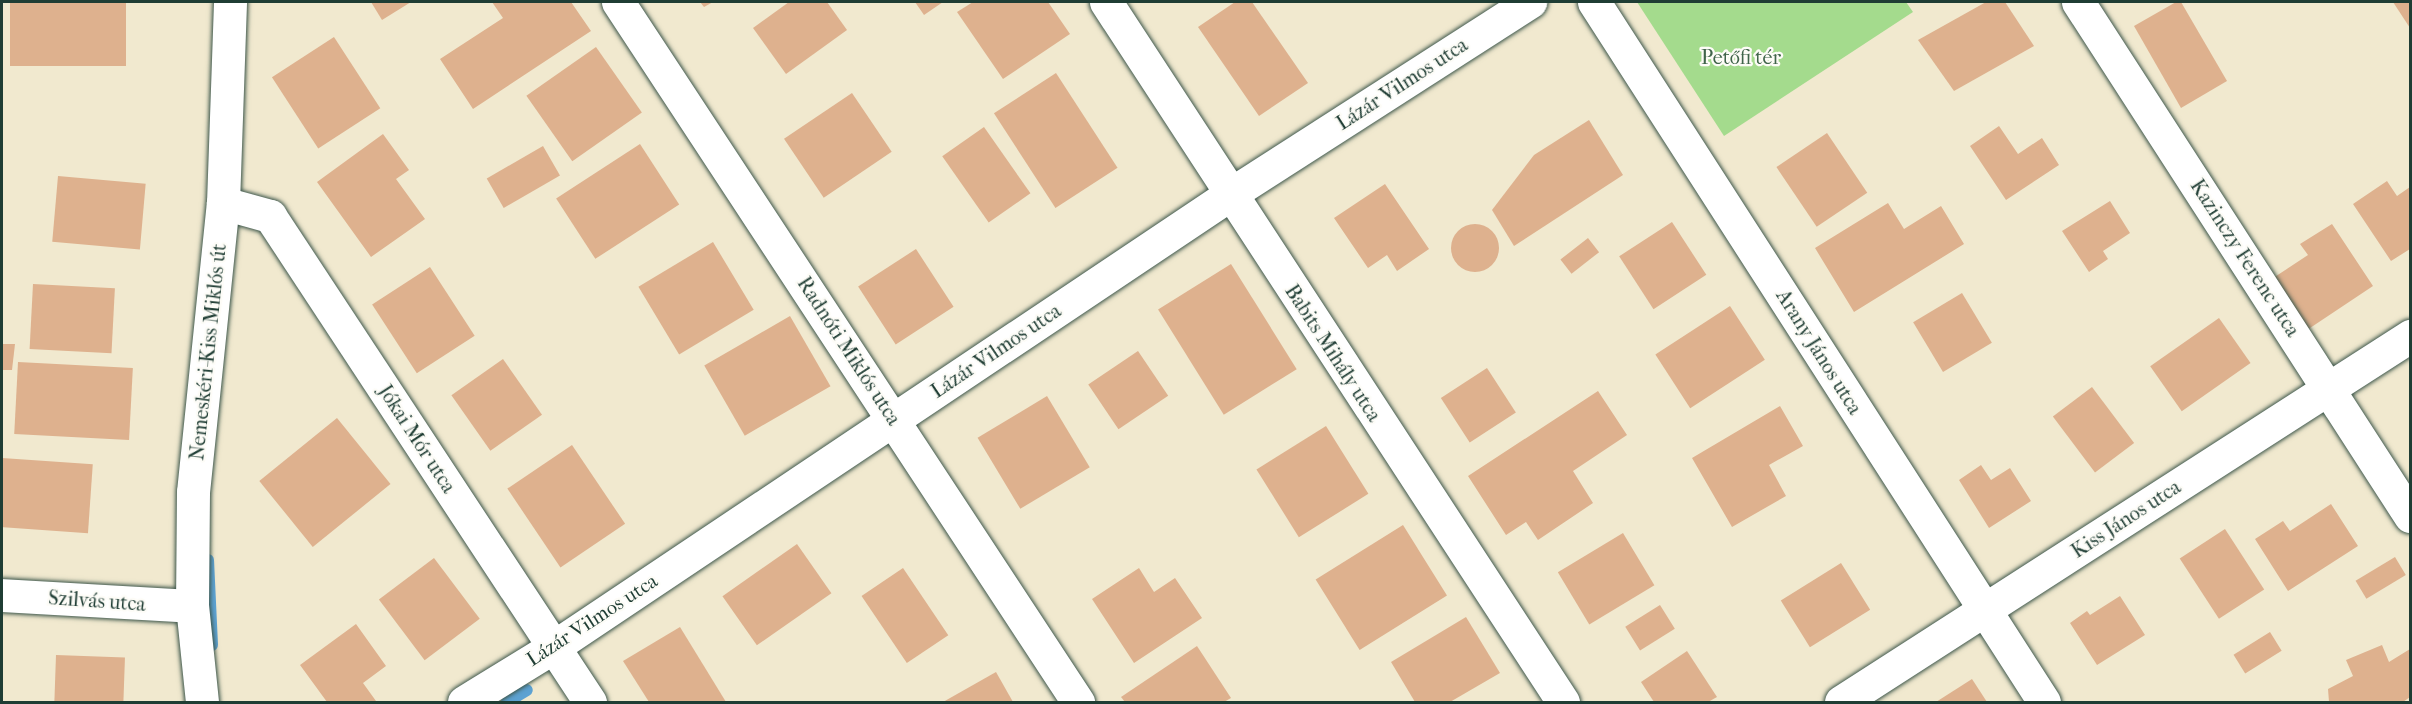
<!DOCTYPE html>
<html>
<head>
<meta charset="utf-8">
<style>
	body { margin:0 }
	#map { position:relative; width:2412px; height:704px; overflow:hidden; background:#f1e9cf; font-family:"IM FELL French Canon",serif }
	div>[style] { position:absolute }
	.green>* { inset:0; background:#a4db8d }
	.stream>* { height:12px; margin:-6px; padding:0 6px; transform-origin:6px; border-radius:6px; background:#5da2d2 }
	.building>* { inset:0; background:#deb18e; transform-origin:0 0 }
	.round { border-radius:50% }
	.roads { filter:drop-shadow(0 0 2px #3e574b) drop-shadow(0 0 2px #3e574b) }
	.minor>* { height:33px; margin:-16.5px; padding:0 16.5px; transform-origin:16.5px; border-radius:16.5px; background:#fff }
	.tertiary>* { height:33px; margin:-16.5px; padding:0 16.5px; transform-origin:16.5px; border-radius:16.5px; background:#fff }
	span { translate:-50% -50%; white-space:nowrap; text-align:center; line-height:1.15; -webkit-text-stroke:4.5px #fdfcf7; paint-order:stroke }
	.park-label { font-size:20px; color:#40644a }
	.street-label { font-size:20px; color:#1f3d34 }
	.frame { position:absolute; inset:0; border:3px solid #1f3d34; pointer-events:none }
</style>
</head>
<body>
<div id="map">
	<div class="green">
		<i style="clip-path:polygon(1637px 2px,1906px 2px,1913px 12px,1724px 136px)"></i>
	</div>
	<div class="stream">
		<i style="left:208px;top:560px;width:85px;rotate:87.3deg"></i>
		<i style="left:507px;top:702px;width:23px;rotate:-31deg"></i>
	</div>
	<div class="building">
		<i style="left:10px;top:2px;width:116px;height:64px"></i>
		<i style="clip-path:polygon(371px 2px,411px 2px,382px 20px)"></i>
		<i style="clip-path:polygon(492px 2px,571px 2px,591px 31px,473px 109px,440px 59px,503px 18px)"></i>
		<i style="clip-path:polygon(700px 2px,713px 2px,704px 7px)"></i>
		<i style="clip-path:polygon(789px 2px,827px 2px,847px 30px,786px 74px,753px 28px)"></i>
		<i style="clip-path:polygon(915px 2px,943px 2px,924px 15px)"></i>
		<i style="clip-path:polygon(973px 2px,1048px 2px,1070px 34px,1003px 79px,957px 12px)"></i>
		<i style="clip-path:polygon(1235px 2px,1252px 2px,1308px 83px,1259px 116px,1198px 27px)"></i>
		<i style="clip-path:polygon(1986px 2px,2005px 2px,2034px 46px,1954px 91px,1918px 40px)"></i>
		<i style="clip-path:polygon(2176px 2px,2181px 2px,2227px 81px,2181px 108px,2134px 26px)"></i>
		<i style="clip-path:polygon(2393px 2px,2410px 2px,2410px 28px)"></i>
		<i style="left:334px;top:37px;width:85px;height:74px;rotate:57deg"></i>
		<i style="left:596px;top:47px;width:80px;height:85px;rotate:55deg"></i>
		<i style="left:1056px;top:73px;width:113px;height:74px;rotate:57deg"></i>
		<i style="left:852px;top:93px;width:71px;height:82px;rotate:56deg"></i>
		<i style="clip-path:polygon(1589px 120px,1623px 175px,1514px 246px,1492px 210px,1534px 155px)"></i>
		<i style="clip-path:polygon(1999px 126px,2018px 154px,2042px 138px,2059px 165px,2006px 200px,1970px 146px)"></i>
		<i style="left:984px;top:127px;width:81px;height:51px;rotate:55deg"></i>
		<i style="left:1827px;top:133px;width:72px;height:61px;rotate:56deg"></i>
		<i style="clip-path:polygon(383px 134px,409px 170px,396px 179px,425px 219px,371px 257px,317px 182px)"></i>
		<i style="left:640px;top:144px;width:72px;height:100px;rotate:57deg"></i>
		<i style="left:543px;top:146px;width:34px;height:65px;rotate:60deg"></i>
		<i style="left:58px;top:176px;width:88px;height:66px;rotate:5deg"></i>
		<i style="clip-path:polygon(2387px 181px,2397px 196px,2410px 187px,2410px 249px,2391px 261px,2353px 204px)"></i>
		<i style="clip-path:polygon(1385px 184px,1429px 249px,1397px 271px,1387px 255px,1368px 268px,1334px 218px)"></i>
		<i style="clip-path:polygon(2110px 201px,2130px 233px,2103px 251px,2108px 259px,2089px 272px,2062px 231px)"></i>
		<i style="clip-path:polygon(1888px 203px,1904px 229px,1941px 206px,1964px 244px,1854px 312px,1815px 248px)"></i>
		<i style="left:1672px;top:222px;width:63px;height:63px;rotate:57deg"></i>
		<i style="clip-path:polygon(2332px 224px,2373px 286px,2304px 332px,2270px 280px,2308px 255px,2300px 244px)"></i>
		<i class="round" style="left:1451px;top:224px;width:48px;height:48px"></i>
		<i style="left:1588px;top:238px;width:18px;height:35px;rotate:52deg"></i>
		<i style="left:713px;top:242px;width:79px;height:87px;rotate:59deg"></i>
		<i style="left:916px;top:249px;width:69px;height:69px;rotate:57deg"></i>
		<i style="left:1231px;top:264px;width:124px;height:86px;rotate:58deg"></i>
		<i style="left:430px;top:267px;width:82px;height:69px;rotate:57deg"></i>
		<i style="left:33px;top:284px;width:82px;height:65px;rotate:3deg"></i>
		<i style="left:1962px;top:293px;width:58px;height:57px;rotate:59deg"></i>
		<i style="left:1730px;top:306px;width:64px;height:89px;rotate:57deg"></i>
		<i style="left:790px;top:316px;width:81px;height:99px;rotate:60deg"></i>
		<i style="left:2219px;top:318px;width:55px;height:84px;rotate:55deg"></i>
		<i style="clip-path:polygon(2px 344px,15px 344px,12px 370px,2px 370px)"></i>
		<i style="left:1138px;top:351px;width:54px;height:60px;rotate:56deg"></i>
		<i style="left:503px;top:359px;width:68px;height:63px;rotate:55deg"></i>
		<i style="left:18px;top:362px;width:115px;height:72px;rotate:3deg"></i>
		<i style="left:1487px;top:368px;width:53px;height:55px;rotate:57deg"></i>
		<i style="left:2092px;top:387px;width:70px;height:49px;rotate:53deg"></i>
		<i style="clip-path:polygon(1598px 391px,1627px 435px,1573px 471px,1593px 503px,1538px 540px,1526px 522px,1506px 535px,1468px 476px)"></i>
		<i style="left:1047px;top:396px;width:83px;height:81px;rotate:59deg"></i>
		<i style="clip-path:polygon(1780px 406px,1803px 446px,1769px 465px,1786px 496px,1732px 527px,1692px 458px)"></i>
		<i style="left:337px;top:418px;width:85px;height:100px;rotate:51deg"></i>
		<i style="left:1326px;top:426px;width:80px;height:82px;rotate:58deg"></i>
		<i style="left:572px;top:445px;width:95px;height:78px;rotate:56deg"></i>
		<i style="left:2px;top:458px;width:91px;height:69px;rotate:4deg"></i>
		<i style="clip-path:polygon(1981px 465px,1991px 480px,2010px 468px,2031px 501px,1989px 528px,1959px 480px)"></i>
		<i style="clip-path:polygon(2331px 504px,2358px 546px,2288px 591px,2255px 539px,2283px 521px,2290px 531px)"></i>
		<i style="left:1403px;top:525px;width:83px;height:103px;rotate:58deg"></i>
		<i style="left:2225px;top:529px;width:72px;height:54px;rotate:57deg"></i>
		<i style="left:1623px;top:533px;width:61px;height:76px;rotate:59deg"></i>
		<i style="left:797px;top:544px;width:60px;height:91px;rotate:55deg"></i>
		<i style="left:2395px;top:557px;width:21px;height:46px;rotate:59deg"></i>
		<i style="left:434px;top:558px;width:76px;height:69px;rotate:53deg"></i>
		<i style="left:1841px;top:563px;width:55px;height:71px;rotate:58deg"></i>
		<i style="left:903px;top:568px;width:81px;height:50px;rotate:56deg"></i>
		<i style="clip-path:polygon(1139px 568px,1154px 592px,1175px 578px,1202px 618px,1134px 663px,1092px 599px)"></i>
		<i style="clip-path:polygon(2120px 596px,2145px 635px,2097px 665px,2070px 623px,2087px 611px,2090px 615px)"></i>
		<i style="left:1660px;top:605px;width:28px;height:41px;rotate:58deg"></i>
		<i style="clip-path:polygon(1466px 617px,1500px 673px,1450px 702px,1415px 702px,1391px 662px)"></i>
		<i style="clip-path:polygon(356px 624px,386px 666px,363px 683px,376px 701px,327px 702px,300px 665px)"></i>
		<i style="clip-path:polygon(680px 627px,726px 702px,649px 702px,623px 661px)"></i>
		<i style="left:2270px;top:632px;width:22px;height:43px;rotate:58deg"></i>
		<i style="clip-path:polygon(2382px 645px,2389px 662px,2410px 649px,2410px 697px,2403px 702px,2329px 702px,2328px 689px,2353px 676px,2346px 660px)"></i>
		<i style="clip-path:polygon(1197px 646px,1231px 698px,1224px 702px,1125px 702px,1121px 697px)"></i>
		<i style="clip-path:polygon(1687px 651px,1717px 697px,1708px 702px,1654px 702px,1641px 682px)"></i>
		<i style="left:56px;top:655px;width:69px;height:47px;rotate:2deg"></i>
		<i style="clip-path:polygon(996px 672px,1013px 702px,943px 702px)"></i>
		<i style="clip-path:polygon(1972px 679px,1987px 702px,1936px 702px)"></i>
	</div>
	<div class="roads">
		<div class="minor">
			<i style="left:618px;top:2px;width:838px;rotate:56.69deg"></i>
			<i style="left:1106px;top:2px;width:836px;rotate:56.86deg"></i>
			<i style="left:1594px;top:2px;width:832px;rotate:57.26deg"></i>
			<i style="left:2078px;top:2px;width:612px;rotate:57.14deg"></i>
			<i style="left:223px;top:203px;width:49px;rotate:15.5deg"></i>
			<i style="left:270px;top:216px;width:582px;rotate:56.64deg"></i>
			<i style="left:2px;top:595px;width:190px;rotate:3.3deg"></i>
			<i style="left:464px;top:702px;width:107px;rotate:-31.6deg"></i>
			<i style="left:555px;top:646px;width:811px;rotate:-33.79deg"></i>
			<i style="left:1229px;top:195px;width:358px;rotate:-32.7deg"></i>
			<i style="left:1841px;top:702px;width:677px;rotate:-32.75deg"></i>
		</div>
		<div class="tertiary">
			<i style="left:202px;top:702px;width:97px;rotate:-95.9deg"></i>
			<i style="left:192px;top:606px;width:114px;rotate:-89.5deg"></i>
			<i style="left:193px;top:492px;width:291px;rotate:-84.1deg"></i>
			<i style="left:223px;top:203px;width:201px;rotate:-88deg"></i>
		</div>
	</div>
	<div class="park-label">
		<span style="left:1741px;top:57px">Petőfi tér</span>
	</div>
	<div class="street-label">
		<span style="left:1402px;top:84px;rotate:-33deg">Lázár Vilmos utca</span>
		<span style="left:2245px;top:258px;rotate:57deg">Kazinczy Ferenc utca</span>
		<span style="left:849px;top:351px;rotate:57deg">Radnóti Miklós utca</span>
		<span style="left:996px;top:351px;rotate:-34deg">Lázár Vilmos utca</span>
		<span style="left:208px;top:352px;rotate:-84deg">Nemeskéri-Kiss Miklós út</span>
		<span style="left:1819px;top:352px;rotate:58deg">Arany János utca</span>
		<span style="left:1333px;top:353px;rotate:57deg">Babits Mihály utca</span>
		<span style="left:417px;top:439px;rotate:57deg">Jókai Mór utca</span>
		<span style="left:2126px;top:519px;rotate:-33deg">Kiss János utca</span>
		<span style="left:97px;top:601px;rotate:4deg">Szilvás utca</span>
		<span style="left:592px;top:620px;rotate:-33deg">Lázár Vilmos utca</span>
	</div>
	<div class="frame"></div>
</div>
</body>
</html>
